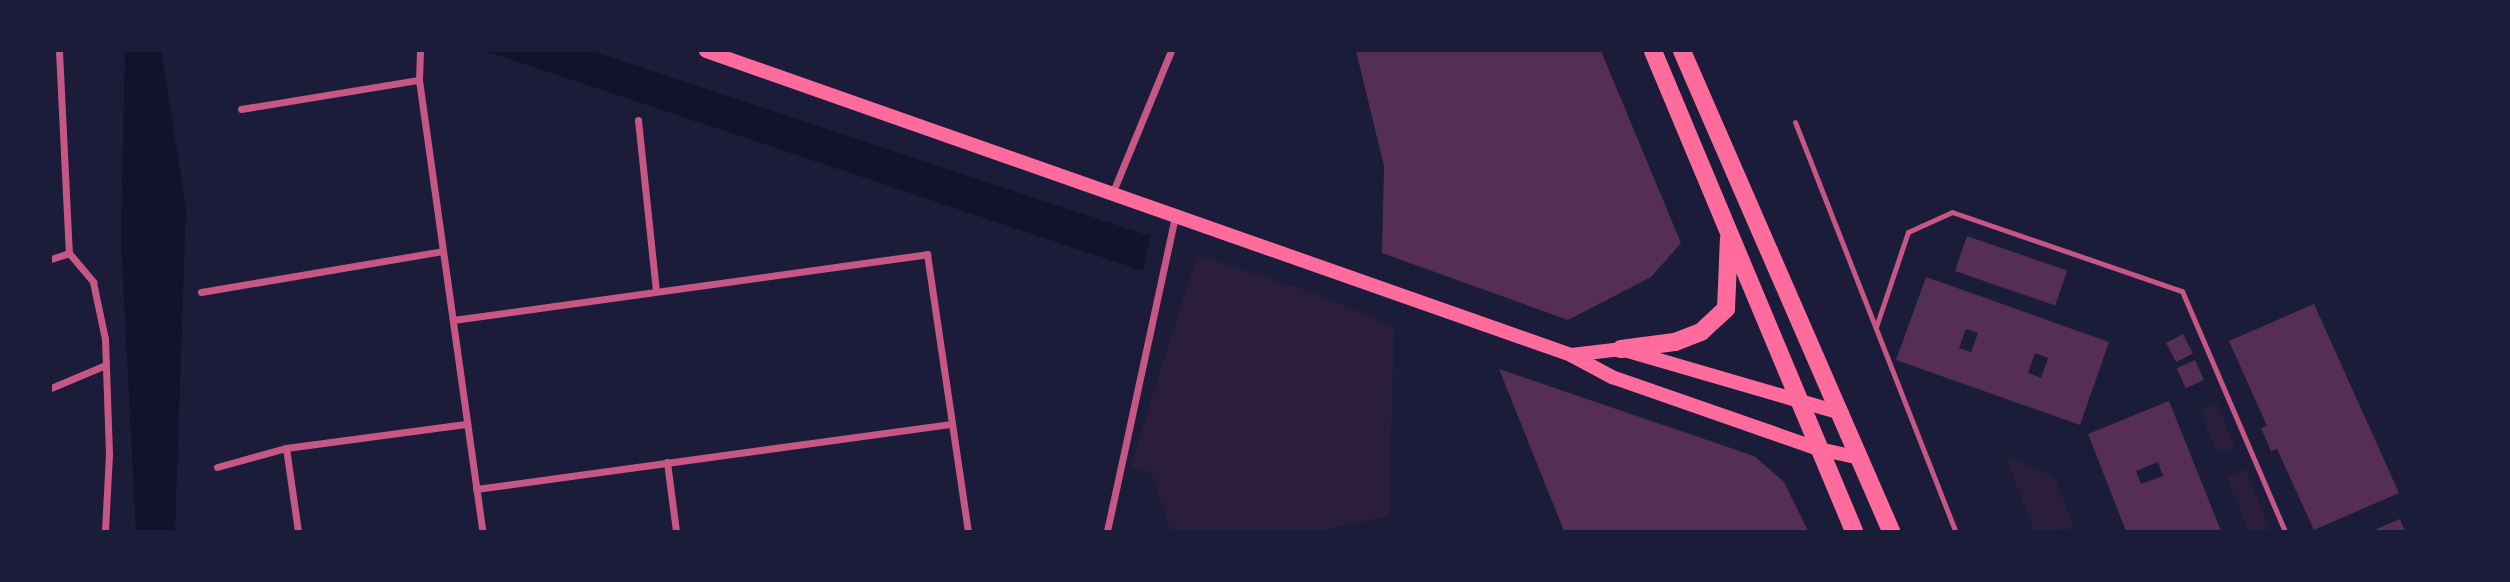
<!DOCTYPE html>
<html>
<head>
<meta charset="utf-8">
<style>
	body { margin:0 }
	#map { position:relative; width:2510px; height:582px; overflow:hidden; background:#1b1b3a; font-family:"Zilla Slab",serif }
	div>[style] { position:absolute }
	.green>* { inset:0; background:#2a1e3b; transform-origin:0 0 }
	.water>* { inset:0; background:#12122b }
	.building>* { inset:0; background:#542f53; transform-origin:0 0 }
	.service>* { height:5px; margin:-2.5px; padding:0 2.5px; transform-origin:2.5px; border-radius:2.5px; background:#c65784 }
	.minor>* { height:7px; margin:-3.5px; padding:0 3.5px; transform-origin:3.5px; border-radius:3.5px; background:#c65784 }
	.secondary>* { height:14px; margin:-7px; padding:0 7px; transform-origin:7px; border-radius:7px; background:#ff6b9d }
	.primary>* { height:18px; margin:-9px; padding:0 9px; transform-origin:9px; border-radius:9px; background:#ff6b9d }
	span { translate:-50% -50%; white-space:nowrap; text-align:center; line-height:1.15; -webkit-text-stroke:7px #1b1b3a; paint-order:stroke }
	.frame { position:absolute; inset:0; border:52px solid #1b1b3a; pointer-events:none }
</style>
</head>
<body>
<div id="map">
	<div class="green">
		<i style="clip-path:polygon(1197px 255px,1320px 295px,1394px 327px,1389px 516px,1319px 531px,1171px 531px,1151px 472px,1130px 467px)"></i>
		<i style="left:2217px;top:403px;width:48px;height:19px;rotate:68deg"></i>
		<i style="clip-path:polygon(2005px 455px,2055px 477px,2075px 529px,2034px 531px)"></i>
		<i style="clip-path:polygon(2245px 469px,2271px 531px,2249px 531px,2226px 477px)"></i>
	</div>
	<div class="water">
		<i style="clip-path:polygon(125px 51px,161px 51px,186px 207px,175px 531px,136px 531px,121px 240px)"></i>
		<i style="clip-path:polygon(485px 51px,591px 51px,1150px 236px,1143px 271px)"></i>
	</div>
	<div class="building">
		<i style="clip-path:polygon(1356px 51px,1601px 51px,1681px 243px,1651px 277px,1568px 320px,1382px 253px,1384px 166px)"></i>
		<i style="left:1967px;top:236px;width:106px;height:37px;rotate:19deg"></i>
		<i style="clip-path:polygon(evenodd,1926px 277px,2109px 342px,2080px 425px,1896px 360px,1926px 277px,1966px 329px,1978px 333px,1971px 352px,1959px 348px,1966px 329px,1926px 277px,2035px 353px,2048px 358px,2041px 378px,2028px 373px,2035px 353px)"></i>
		<i style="clip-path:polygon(2314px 304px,2399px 493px,2314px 530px,2277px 449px,2271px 451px,2261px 428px,2267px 426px,2229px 341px)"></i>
		<i style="left:2183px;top:334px;width:22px;height:19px;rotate:63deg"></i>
		<i style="left:2195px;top:360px;width:22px;height:20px;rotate:66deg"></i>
		<i style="clip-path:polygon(1499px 369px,1754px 456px,1784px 482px,1808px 531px,1564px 531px)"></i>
		<i style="clip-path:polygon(evenodd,2169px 401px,2221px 531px,2126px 531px,2088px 434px,2169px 401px,2158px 462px,2163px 476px,2141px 484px,2136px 471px,2158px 462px)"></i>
		<i style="clip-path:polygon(2400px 519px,2405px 531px,2372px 531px)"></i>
	</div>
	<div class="service">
		<i style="left:1795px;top:122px;width:439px;rotate:68.6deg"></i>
		<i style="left:1876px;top:327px;width:100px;rotate:-71.4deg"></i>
		<i style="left:1908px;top:232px;width:48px;rotate:-24.4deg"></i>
		<i style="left:1952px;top:212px;width:243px;rotate:19deg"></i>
		<i style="left:2182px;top:291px;width:261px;rotate:66.8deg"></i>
	</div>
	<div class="minor">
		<i style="left:59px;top:51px;width:202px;rotate:87.2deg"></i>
		<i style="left:69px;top:253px;width:38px;rotate:50deg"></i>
		<i style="left:93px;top:282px;width:58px;rotate:78.1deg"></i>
		<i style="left:105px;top:339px;width:115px;rotate:88deg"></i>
		<i style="left:109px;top:454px;width:77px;rotate:93deg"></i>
		<i style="left:420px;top:51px;width:29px;rotate:92deg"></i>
		<i style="left:419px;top:80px;width:455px;rotate:82deg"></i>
		<i style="left:241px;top:109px;width:180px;rotate:-9.3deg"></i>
		<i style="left:638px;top:120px;width:172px;rotate:84deg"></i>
		<i style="left:1112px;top:194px;width:155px;rotate:-67.6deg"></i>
		<i style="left:51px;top:259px;width:19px;rotate:-18deg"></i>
		<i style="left:201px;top:292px;width:245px;rotate:-9.6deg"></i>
		<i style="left:453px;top:320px;width:479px;rotate:-7.9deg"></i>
		<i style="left:927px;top:254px;width:280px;rotate:81.6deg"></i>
		<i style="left:51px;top:388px;width:56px;rotate:-22.9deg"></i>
		<i style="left:286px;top:448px;width:84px;rotate:81.8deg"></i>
		<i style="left:667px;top:462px;width:70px;rotate:82.6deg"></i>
		<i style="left:217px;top:467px;width:72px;rotate:-15.4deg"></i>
		<i style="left:286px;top:448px;width:183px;rotate:-7.6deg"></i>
		<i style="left:476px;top:489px;width:480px;rotate:-7.8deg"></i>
		<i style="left:1107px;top:531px;width:322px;rotate:-77.8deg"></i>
	</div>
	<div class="secondary">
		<i style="left:706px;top:51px;width:917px;rotate:19.36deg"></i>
		<i style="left:1571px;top:355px;width:47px;rotate:28.2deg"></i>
		<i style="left:1612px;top:377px;width:219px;rotate:19.2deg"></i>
		<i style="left:1819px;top:449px;width:42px;rotate:12.4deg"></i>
		<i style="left:1571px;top:355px;width:50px;rotate:-6.8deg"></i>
		<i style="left:1621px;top:349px;width:230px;rotate:16.2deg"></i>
	</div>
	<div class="primary">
		<i style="left:1653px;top:51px;width:520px;rotate:67.28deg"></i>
		<i style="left:1682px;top:51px;width:524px;rotate:66.47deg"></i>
		<i style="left:1621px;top:349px;width:54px;rotate:-7.4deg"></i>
		<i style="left:1675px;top:342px;width:28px;rotate:-21deg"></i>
		<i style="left:1701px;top:332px;width:34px;rotate:-43deg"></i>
		<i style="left:1726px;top:309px;width:71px;rotate:-87.6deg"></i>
	</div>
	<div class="frame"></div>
</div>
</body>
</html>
